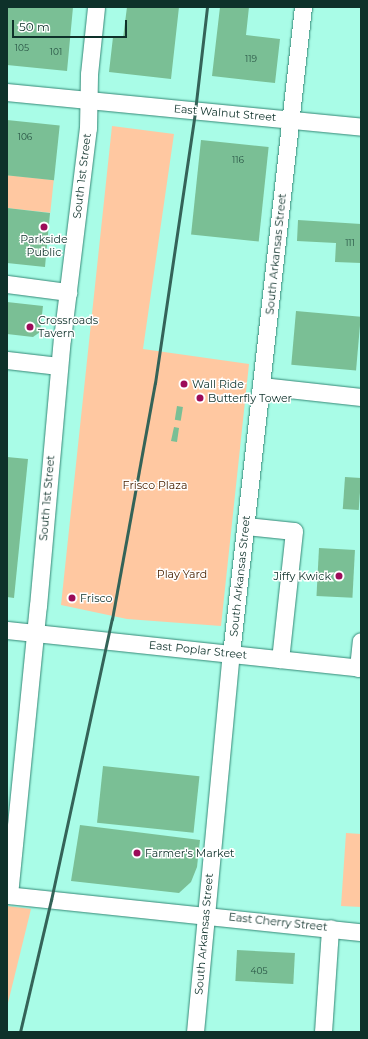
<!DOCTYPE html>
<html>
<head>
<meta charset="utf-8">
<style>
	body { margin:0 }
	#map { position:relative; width:368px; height:1039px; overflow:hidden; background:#a9fce7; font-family:Montserrat,sans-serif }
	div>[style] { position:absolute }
	.green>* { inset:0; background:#ffc8a1; transform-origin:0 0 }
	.building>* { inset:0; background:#7abf95; transform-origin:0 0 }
	.roads { filter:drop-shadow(0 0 1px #348876) drop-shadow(0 0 1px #348876) }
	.minor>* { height:17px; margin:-8.5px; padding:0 8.5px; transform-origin:8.5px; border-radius:8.5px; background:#fff }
	.rail>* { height:3px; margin:-1.5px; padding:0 1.5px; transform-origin:1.5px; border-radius:1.5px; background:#346358 }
	.dots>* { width:11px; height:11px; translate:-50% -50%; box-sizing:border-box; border:2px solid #fff; border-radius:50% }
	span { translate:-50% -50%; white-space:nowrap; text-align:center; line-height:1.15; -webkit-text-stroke:3px #fff; paint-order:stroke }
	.number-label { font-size:9px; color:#295445 }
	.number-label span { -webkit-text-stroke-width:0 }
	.street-label { font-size:11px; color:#0e312a }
	.poi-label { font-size:11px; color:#0e312a }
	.left { translate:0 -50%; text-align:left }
	.right { translate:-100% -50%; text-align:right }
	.park-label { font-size:11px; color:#482100 }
	.frame { position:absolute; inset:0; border:8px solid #0e312a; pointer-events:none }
	.scale { position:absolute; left:12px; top:20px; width:115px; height:18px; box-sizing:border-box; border:2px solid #0e312a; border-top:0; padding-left:5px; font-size:12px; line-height:14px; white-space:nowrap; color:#0e312a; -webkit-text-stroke:3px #fff; paint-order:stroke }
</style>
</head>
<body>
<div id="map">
	<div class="green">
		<i style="clip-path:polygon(112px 126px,174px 134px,143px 349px,249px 364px,221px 626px,127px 619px,61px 605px)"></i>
		<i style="left:7px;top:175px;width:47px;height:33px;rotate:6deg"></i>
		<i style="clip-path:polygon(346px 833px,361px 834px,361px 907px,341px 906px)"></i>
		<i style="clip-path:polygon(7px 906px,31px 909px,7px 1007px)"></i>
	</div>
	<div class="building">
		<i style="clip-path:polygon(7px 7px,73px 7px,67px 71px,7px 65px)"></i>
		<i style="clip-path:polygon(127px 7px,179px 7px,171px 79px,109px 72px,113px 37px,123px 38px)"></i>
		<i style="clip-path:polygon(220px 7px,249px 7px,246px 35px,280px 39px,275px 83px,212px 76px)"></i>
		<i style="left:7px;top:120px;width:53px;height:55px;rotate:6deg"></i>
		<i style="left:201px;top:140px;width:68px;height:95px;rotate:6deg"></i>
		<i style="clip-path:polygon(7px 208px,50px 213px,45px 267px,7px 263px)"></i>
		<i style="clip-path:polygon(298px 220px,361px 224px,361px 263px,335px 262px,336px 243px,297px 241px)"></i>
		<i style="clip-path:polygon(7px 302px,43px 306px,40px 332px,33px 337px,7px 334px)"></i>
		<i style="left:296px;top:311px;width:65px;height:54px;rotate:5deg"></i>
		<i style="left:177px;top:406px;width:6px;height:14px;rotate:9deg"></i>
		<i style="clip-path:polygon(174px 427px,179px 428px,177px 442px,171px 441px)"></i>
		<i style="clip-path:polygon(7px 457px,28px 459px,14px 598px,7px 597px)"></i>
		<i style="left:345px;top:477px;width:16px;height:32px;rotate:4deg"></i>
		<i style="left:319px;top:548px;width:36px;height:48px;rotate:3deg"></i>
		<i style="left:103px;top:766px;width:97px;height:57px;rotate:6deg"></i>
		<i style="clip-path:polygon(80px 825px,200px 840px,197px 867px,191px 882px,179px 893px,71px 881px)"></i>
		<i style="left:237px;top:950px;width:58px;height:31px;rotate:3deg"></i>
	</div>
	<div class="roads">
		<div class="minor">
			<i style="left:7px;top:92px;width:356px;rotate:5.6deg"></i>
			<i style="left:7px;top:284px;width:62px;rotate:7.5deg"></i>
			<i style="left:7px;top:360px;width:52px;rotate:6.6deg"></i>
			<i style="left:261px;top:386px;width:101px;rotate:6.3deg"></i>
			<i style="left:246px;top:526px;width:48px;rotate:5.9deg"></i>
			<i style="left:294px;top:531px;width:129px;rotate:96.2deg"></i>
			<i style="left:7px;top:630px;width:356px;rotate:6.1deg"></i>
			<i style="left:358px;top:668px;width:27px;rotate:-84deg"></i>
			<i style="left:7px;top:895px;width:356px;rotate:6deg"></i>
			<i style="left:9px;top:895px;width:290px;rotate:-84.3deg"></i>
			<i style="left:38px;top:606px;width:268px;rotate:-84.9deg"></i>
			<i style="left:62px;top:339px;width:213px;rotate:-83deg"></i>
			<i style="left:88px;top:128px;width:54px;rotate:-88.9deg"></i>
			<i style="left:89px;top:74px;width:67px;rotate:-84deg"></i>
			<i style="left:195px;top:1032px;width:380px;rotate:-84.6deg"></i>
			<i style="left:231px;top:654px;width:651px;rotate:-83.65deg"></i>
			<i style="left:323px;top:1032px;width:104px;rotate:-86.1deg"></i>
		</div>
	</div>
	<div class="rail">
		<i style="left:20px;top:1032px;width:136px;rotate:-76.8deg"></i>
		<i style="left:51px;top:900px;width:288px;rotate:-77.8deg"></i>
		<i style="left:112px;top:619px;width:240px;rotate:-79.7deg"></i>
		<i style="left:155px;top:383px;width:275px;rotate:-81.6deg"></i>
		<i style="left:195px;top:111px;width:105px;rotate:-83.4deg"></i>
	</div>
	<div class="dots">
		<i style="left:44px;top:227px;background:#9c0b59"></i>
		<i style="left:30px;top:327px;background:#9c0b59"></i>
		<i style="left:184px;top:384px;background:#9c0b59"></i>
		<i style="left:200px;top:398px;background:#9c0b59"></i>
		<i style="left:339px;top:576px;background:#9c0b59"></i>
		<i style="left:72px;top:598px;background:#9c0b59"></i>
		<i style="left:137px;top:853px;background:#9c0b59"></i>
	</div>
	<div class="number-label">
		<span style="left:22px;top:48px">105</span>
		<span style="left:56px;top:52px">101</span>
		<span style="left:251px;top:59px">119</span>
		<span style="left:25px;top:137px">106</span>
		<span style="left:238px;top:160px">116</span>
		<span style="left:350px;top:243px">111</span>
		<span style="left:259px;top:971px">405</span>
	</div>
	<div class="street-label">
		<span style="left:225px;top:113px;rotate:5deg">East Walnut Street</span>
		<span style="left:82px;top:176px;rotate:-83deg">South 1st Street</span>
		<span style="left:276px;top:254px;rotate:-84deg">South Arkansas Street</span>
		<span style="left:47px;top:498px;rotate:-85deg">South 1st Street</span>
		<span style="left:240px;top:576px;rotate:-84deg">South Arkansas Street</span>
		<span style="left:198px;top:650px;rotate:6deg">East Poplar Street</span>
		<span style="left:278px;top:922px;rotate:6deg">East Cherry Street</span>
		<span style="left:204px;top:934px;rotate:-85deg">South Arkansas Street</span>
	</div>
	<div class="poi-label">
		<span style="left:44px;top:246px">Parkside<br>Public</span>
		<span class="left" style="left:38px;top:327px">Crossroads<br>Tavern</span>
		<span class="left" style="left:192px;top:384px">Wall Ride</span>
		<span class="left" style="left:208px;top:398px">Butterfly Tower</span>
		<span class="right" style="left:331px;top:576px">Jiffy Kwick</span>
		<span class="left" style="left:80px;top:598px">Frisco</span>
		<span class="left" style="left:145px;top:853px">Farmer's Market</span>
	</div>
	<div class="park-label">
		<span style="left:155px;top:485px">Frisco Plaza</span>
		<span style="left:182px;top:574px">Play Yard</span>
	</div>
	<div class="frame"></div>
	<div class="scale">50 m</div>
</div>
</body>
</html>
